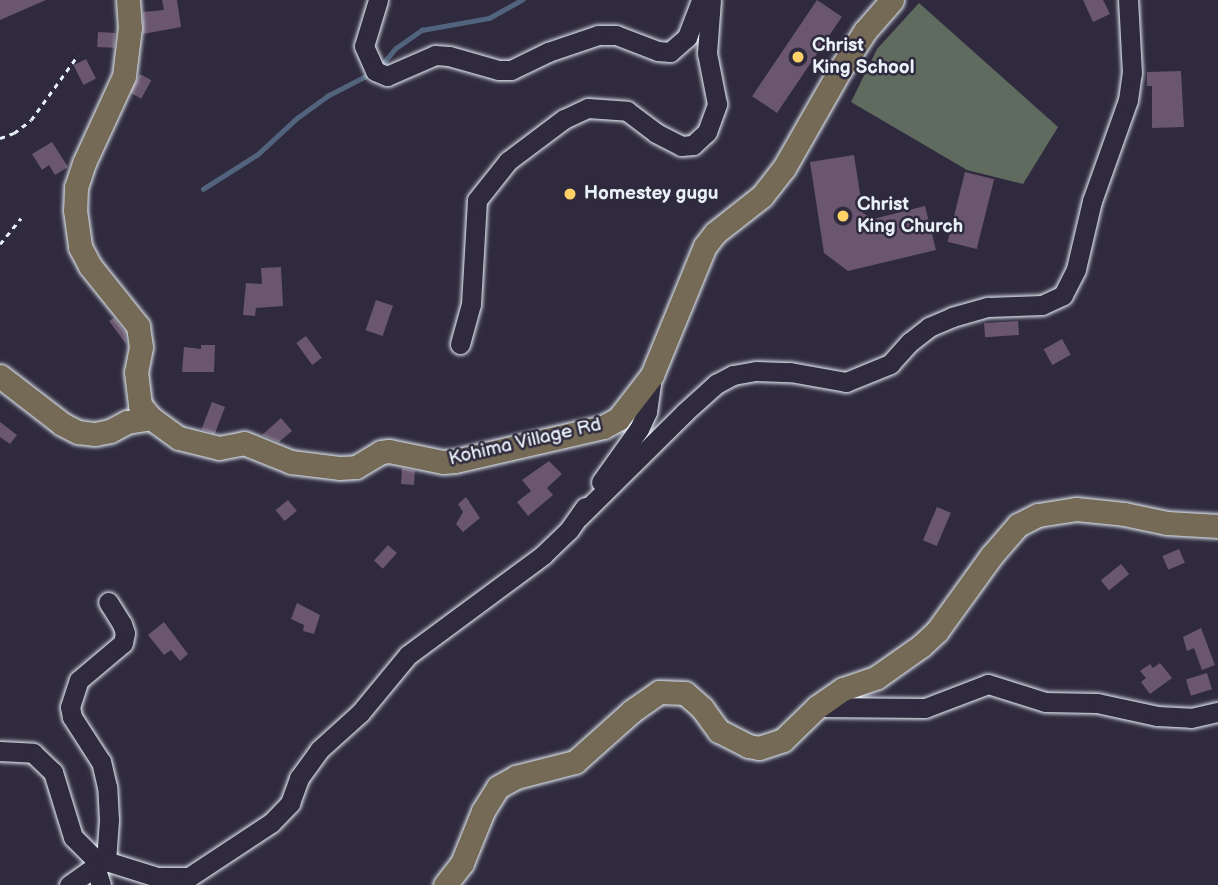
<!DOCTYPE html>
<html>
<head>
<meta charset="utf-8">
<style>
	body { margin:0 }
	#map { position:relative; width:1218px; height:885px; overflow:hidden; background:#2f2a3d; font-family:"Balsamiq Sans",sans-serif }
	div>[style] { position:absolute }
	.green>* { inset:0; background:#606b60 }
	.stream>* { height:4.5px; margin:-2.25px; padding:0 2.25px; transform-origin:2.25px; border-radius:2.25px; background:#52647d }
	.building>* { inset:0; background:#6a576f; transform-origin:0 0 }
	.path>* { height:2.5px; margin-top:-1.25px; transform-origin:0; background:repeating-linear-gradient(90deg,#e8f1f8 0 5px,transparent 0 10px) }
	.roads { filter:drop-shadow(0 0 2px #e8f1f8) drop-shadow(0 0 2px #e8f1f8) }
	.minor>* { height:19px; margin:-9.5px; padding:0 9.5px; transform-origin:9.5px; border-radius:9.5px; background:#2f2a3d }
	.major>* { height:23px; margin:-11.5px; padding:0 11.5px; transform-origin:11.5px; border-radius:11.5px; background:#756a55 }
	.dots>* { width:19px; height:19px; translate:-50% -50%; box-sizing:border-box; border:4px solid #2f2a3d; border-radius:50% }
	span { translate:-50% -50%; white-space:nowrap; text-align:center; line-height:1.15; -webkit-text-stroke:5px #2f2a3d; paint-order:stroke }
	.poi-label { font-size:19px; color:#e8f1f8; font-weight:700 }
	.left { translate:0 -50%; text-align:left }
	.street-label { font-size:19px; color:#e8f1f8 }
</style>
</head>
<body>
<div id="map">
	<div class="green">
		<i style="clip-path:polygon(919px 3px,1058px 127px,1023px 184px,967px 170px,851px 102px,877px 49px)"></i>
	</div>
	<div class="stream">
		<i style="left:379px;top:68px;width:26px;rotate:-50deg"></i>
		<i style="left:396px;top:48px;width:32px;rotate:-35deg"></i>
		<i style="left:422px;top:30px;width:68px;rotate:-10.2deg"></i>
		<i style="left:489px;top:18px;width:38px;rotate:-29deg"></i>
		<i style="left:203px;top:189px;width:65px;rotate:-32.5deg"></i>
		<i style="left:258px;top:154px;width:53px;rotate:-42.7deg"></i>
		<i style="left:297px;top:118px;width:37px;rotate:-36deg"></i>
		<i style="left:327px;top:96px;width:51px;rotate:-27.1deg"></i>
	</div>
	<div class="building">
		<i style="clip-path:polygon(0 0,46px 0,0 20px)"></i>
		<i style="clip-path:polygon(162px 0,177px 0,181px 27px,143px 34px,143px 12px,164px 10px)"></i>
		<i style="left:817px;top:0;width:30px;height:116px;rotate:34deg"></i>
		<i style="clip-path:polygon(1083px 0,1103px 0,1110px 14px,1093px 22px)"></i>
		<i style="left:98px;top:32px;width:17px;height:15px;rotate:3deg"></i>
		<i style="left:86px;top:59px;width:22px;height:14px;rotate:63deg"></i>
		<i style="clip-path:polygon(1181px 71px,1184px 127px,1152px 128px,1152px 86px,1147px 86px,1147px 72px)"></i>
		<i style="left:140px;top:74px;width:13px;height:21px;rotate:29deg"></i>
		<i style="clip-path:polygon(52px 142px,68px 167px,55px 175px,49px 165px,42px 170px,32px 154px)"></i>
		<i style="clip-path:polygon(854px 155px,863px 213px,873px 219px,925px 206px,936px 250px,848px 271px,824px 253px,810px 162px)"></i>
		<i style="left:965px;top:172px;width:30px;height:72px;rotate:14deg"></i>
		<i style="clip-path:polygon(281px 267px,283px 306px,256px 308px,255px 316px,243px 315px,246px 283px,262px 284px,261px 268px)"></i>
		<i style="left:376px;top:300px;width:18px;height:32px;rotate:19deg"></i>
		<i style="clip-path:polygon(114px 318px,125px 332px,126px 344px,109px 321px)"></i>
		<i style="left:1018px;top:321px;width:14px;height:34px;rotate:86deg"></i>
		<i style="left:306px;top:336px;width:27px;height:12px;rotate:54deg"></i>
		<i style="left:1062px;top:339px;width:18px;height:21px;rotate:61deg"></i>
		<i style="clip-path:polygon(201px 345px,215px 345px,214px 372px,182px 372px,184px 347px,201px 349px)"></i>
		<i style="left:212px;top:402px;width:14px;height:29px;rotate:21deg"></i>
		<i style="clip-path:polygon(281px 418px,292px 431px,279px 442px,262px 435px)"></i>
		<i style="clip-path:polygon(0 422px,17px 435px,10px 444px,0 437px)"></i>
		<i style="clip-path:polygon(549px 461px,562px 474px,547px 488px,553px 495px,528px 516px,517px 502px,531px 491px,522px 480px)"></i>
		<i style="clip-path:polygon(402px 468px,415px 471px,414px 485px,401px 484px)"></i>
		<i style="clip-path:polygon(466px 497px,480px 518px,463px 532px,456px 524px,463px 512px,458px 504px)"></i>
		<i style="left:288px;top:500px;width:14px;height:16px;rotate:51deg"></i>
		<i style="left:937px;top:507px;width:15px;height:36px;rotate:23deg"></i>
		<i style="left:388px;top:545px;width:12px;height:21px;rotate:42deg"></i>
		<i style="left:1179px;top:549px;width:15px;height:18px;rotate:67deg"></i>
		<i style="left:1121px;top:564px;width:13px;height:26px;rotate:51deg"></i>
		<i style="clip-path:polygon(297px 603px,320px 615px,314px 634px,303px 631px,304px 625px,291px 619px)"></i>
		<i style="clip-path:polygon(164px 622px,188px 654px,180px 661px,171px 650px,164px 655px,148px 635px)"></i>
		<i style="clip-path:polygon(1201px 628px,1215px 665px,1202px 670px,1194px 648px,1187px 651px,1183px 637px)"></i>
		<i style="clip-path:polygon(1160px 663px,1172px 678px,1150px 694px,1141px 682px,1146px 678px,1140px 671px,1150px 664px,1153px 668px)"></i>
		<i style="left:1207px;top:673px;width:17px;height:22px;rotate:73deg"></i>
	</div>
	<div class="path">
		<i style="left:0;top:138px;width:15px;rotate:-20deg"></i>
		<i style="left:14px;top:133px;width:21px;rotate:-37deg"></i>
		<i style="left:31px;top:120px;width:80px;rotate:-54.1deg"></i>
		<i style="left:0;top:244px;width:33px;rotate:-51deg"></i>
	</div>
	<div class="roads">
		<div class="minor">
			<i style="left:378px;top:0;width:48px;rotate:106.9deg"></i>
			<i style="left:364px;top:46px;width:27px;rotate:66deg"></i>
			<i style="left:375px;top:71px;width:13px;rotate:23deg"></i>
			<i style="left:387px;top:76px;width:52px;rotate:-23.6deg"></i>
			<i style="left:435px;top:55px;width:14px;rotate:4deg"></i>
			<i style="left:449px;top:56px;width:51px;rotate:15.9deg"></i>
			<i style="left:498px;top:70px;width:13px"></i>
			<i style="left:511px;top:70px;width:41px;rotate:-25.9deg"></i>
			<i style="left:548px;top:52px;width:53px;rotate:-18.8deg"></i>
			<i style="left:598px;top:35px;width:18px"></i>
			<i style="left:616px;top:35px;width:45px;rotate:20.9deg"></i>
			<i style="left:658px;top:51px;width:12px;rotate:5deg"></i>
			<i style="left:670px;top:52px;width:23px;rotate:-41deg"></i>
			<i style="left:687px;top:37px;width:40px;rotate:-69deg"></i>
			<i style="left:460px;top:344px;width:41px;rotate:-74.6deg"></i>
			<i style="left:471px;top:304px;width:104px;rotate:-86.7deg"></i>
			<i style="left:477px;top:200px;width:50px;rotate:-51.5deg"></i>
			<i style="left:508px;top:161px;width:70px;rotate:-36.9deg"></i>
			<i style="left:564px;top:119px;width:26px;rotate:-25deg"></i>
			<i style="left:588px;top:108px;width:39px;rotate:4deg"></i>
			<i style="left:627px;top:111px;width:36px;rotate:37deg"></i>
			<i style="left:656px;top:133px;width:28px;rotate:27deg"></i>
			<i style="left:681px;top:146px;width:12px;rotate:-5deg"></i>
			<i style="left:693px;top:145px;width:19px;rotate:-43deg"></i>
			<i style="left:707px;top:132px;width:30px;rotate:-70deg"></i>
			<i style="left:717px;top:104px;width:52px;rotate:-101.1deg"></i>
			<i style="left:707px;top:53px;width:53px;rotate:-85.7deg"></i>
			<i style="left:601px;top:482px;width:65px;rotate:-54.4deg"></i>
			<i style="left:639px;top:429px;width:19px;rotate:-65deg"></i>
			<i style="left:647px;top:412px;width:37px;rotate:-82deg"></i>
			<i style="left:579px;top:517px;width:149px;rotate:-44.7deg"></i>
			<i style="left:685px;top:412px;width:42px;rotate:-42.1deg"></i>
			<i style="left:716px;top:384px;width:19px;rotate:-28deg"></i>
			<i style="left:733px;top:375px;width:23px;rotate:-10deg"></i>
			<i style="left:756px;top:371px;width:34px;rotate:2deg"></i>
			<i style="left:790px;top:372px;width:57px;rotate:10.1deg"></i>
			<i style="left:846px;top:382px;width:48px;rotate:-22.2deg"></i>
			<i style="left:890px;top:364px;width:30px;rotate:-48deg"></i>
			<i style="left:910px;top:342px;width:24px;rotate:-38deg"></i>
			<i style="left:929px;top:327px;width:25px;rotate:-23deg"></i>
			<i style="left:952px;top:317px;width:37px;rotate:-16deg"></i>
			<i style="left:988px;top:307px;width:54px;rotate:-2.1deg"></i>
			<i style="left:1042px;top:305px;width:23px;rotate:-25deg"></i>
			<i style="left:1063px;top:295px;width:29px;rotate:-63deg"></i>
			<i style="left:1076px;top:269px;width:70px;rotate:-76.8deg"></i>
			<i style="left:1092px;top:201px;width:107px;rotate:-70.4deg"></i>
			<i style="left:1128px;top:100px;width:27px;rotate:-82deg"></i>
			<i style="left:1132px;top:73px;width:73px;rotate:-93.1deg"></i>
			<i style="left:817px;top:707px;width:108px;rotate:0.5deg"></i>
			<i style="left:925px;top:708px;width:67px;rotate:-20.9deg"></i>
			<i style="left:988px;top:684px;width:60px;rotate:17.5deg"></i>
			<i style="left:1045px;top:702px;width:52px;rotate:1.1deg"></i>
			<i style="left:1097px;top:703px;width:61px;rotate:12.2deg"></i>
			<i style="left:1157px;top:716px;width:34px;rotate:3deg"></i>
			<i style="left:1191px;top:718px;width:28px;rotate:-13deg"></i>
			<i style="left:0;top:751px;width:33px;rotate:3deg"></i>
			<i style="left:33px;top:753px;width:28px;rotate:44deg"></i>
			<i style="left:53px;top:772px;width:68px;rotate:72.9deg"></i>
			<i style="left:73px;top:837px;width:35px;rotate:45deg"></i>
			<i style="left:106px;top:861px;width:41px;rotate:-85.8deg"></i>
			<i style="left:109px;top:820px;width:33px;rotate:-93deg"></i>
			<i style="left:107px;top:787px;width:26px;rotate:-103deg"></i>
			<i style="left:101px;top:762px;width:54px;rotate:-122.8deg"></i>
			<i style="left:72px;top:717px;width:10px;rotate:-101deg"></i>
			<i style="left:70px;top:707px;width:28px;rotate:-72deg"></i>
			<i style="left:79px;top:680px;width:57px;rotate:-40.1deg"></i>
			<i style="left:123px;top:643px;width:10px;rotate:-79deg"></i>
			<i style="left:125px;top:633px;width:9px;rotate:-108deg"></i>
			<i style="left:122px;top:624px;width:26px;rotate:-122deg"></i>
			<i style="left:69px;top:885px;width:32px;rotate:-35deg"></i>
			<i style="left:101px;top:885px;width:19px;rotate:-108deg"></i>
			<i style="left:95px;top:867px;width:13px;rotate:-29deg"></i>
			<i style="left:106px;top:861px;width:53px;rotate:17.4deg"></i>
			<i style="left:157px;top:877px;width:32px"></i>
			<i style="left:189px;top:877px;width:98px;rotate:-33.4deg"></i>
			<i style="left:271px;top:823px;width:28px;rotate:-46deg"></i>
			<i style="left:290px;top:803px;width:27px;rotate:-70deg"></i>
			<i style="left:299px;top:778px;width:34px;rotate:-54deg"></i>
			<i style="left:319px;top:750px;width:55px;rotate:-42.1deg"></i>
			<i style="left:360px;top:713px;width:75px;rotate:-50.4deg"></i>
			<i style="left:408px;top:655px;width:168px;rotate:-36.5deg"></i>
			<i style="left:543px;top:555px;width:36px;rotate:-44deg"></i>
			<i style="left:569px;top:530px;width:28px;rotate:-55deg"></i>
		</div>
		<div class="major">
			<i style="left:128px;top:0;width:27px;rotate:86deg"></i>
			<i style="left:130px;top:27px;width:49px;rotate:97deg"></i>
			<i style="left:124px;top:76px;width:96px;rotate:114.7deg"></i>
			<i style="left:84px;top:163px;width:25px;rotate:108deg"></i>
			<i style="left:76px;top:187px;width:23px;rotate:92deg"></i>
			<i style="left:75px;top:210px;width:37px;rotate:82deg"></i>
			<i style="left:80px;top:247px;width:21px;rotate:62deg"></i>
			<i style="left:90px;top:266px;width:77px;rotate:51.3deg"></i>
			<i style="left:138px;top:326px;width:21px;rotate:82deg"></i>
			<i style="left:141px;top:347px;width:25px;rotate:101deg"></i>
			<i style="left:136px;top:372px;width:33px;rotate:83deg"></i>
			<i style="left:140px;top:405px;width:17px;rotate:50deg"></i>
			<i style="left:151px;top:418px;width:34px;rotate:36deg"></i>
			<i style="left:179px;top:438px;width:41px;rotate:14deg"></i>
			<i style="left:219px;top:448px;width:25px;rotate:-11deg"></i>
			<i style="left:244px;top:443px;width:51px;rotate:22deg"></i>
			<i style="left:291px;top:462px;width:48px;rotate:7.1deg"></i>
			<i style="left:339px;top:468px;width:17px;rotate:-3deg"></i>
			<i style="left:356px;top:467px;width:29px;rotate:-31deg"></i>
			<i style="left:381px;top:452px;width:8px;rotate:-7deg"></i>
			<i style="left:389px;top:451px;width:55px;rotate:11.5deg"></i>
			<i style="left:443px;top:462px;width:12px;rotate:-5deg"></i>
			<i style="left:455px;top:461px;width:152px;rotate:-12.9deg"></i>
			<i style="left:603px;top:427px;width:17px;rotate:-28deg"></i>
			<i style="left:618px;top:419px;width:56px;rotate:-52.3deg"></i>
			<i style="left:652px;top:375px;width:139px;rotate:-67.7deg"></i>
			<i style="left:705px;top:246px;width:16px;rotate:-52deg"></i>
			<i style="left:715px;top:233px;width:60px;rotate:-38.2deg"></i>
			<i style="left:762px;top:196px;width:36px;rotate:-52deg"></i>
			<i style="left:784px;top:168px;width:113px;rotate:-60.3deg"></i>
			<i style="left:840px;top:70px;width:46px;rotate:-57.3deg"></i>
			<i style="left:865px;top:31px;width:41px;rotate:-48.9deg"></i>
			<i style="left:0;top:376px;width:78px;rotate:37.7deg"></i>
			<i style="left:62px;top:424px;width:18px;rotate:27deg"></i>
			<i style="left:78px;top:432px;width:17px;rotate:7deg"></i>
			<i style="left:95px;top:434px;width:15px;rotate:-11deg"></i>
			<i style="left:110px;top:431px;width:19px;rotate:-28deg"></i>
			<i style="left:127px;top:422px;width:24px;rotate:-9deg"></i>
			<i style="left:445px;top:885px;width:28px;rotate:-52deg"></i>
			<i style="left:462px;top:863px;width:56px;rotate:-68deg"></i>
			<i style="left:483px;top:811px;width:28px;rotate:-58deg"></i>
			<i style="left:498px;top:787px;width:21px;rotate:-29deg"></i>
			<i style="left:516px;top:777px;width:61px;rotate:-14.3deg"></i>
			<i style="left:575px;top:762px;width:76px;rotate:-41.8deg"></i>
			<i style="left:632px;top:711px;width:33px;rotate:-35deg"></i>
			<i style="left:659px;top:692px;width:26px;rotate:2deg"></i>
			<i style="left:685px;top:693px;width:23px;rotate:41deg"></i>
			<i style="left:702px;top:708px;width:29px;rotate:54deg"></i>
			<i style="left:719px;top:731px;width:33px;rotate:27deg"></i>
			<i style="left:748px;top:746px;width:11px;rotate:10deg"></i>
			<i style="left:759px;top:748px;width:25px;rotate:-18deg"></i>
			<i style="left:783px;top:740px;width:47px;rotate:-44.1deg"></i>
			<i style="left:817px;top:707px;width:32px;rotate:-35deg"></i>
			<i style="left:843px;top:689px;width:36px;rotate:-19deg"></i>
			<i style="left:877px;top:677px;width:54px;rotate:-35.2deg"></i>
			<i style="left:921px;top:646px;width:22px;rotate:-43deg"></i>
			<i style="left:937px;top:631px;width:94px;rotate:-54.1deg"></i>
			<i style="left:992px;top:555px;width:40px;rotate:-49deg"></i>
			<i style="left:1018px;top:525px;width:22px;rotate:-27deg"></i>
			<i style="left:1038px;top:515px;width:38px;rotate:-9deg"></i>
			<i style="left:1076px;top:509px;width:48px;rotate:5.9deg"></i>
			<i style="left:1124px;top:514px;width:44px;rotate:11.8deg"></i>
			<i style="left:1167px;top:523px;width:51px;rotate:3.4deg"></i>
		</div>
	</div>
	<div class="dots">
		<i style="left:798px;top:57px;background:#ffd166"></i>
		<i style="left:570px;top:194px;background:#ffd166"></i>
		<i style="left:843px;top:216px;background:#ffd166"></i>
	</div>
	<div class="poi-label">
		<span class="left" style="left:812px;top:57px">Christ<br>King School</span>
		<span class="left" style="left:584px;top:194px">Homestey gugu</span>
		<span class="left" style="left:857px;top:216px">Christ<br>King Church</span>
	</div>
	<div class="street-label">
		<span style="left:525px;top:442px;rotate:-13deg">Kohima Village Rd</span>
	</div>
</div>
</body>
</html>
